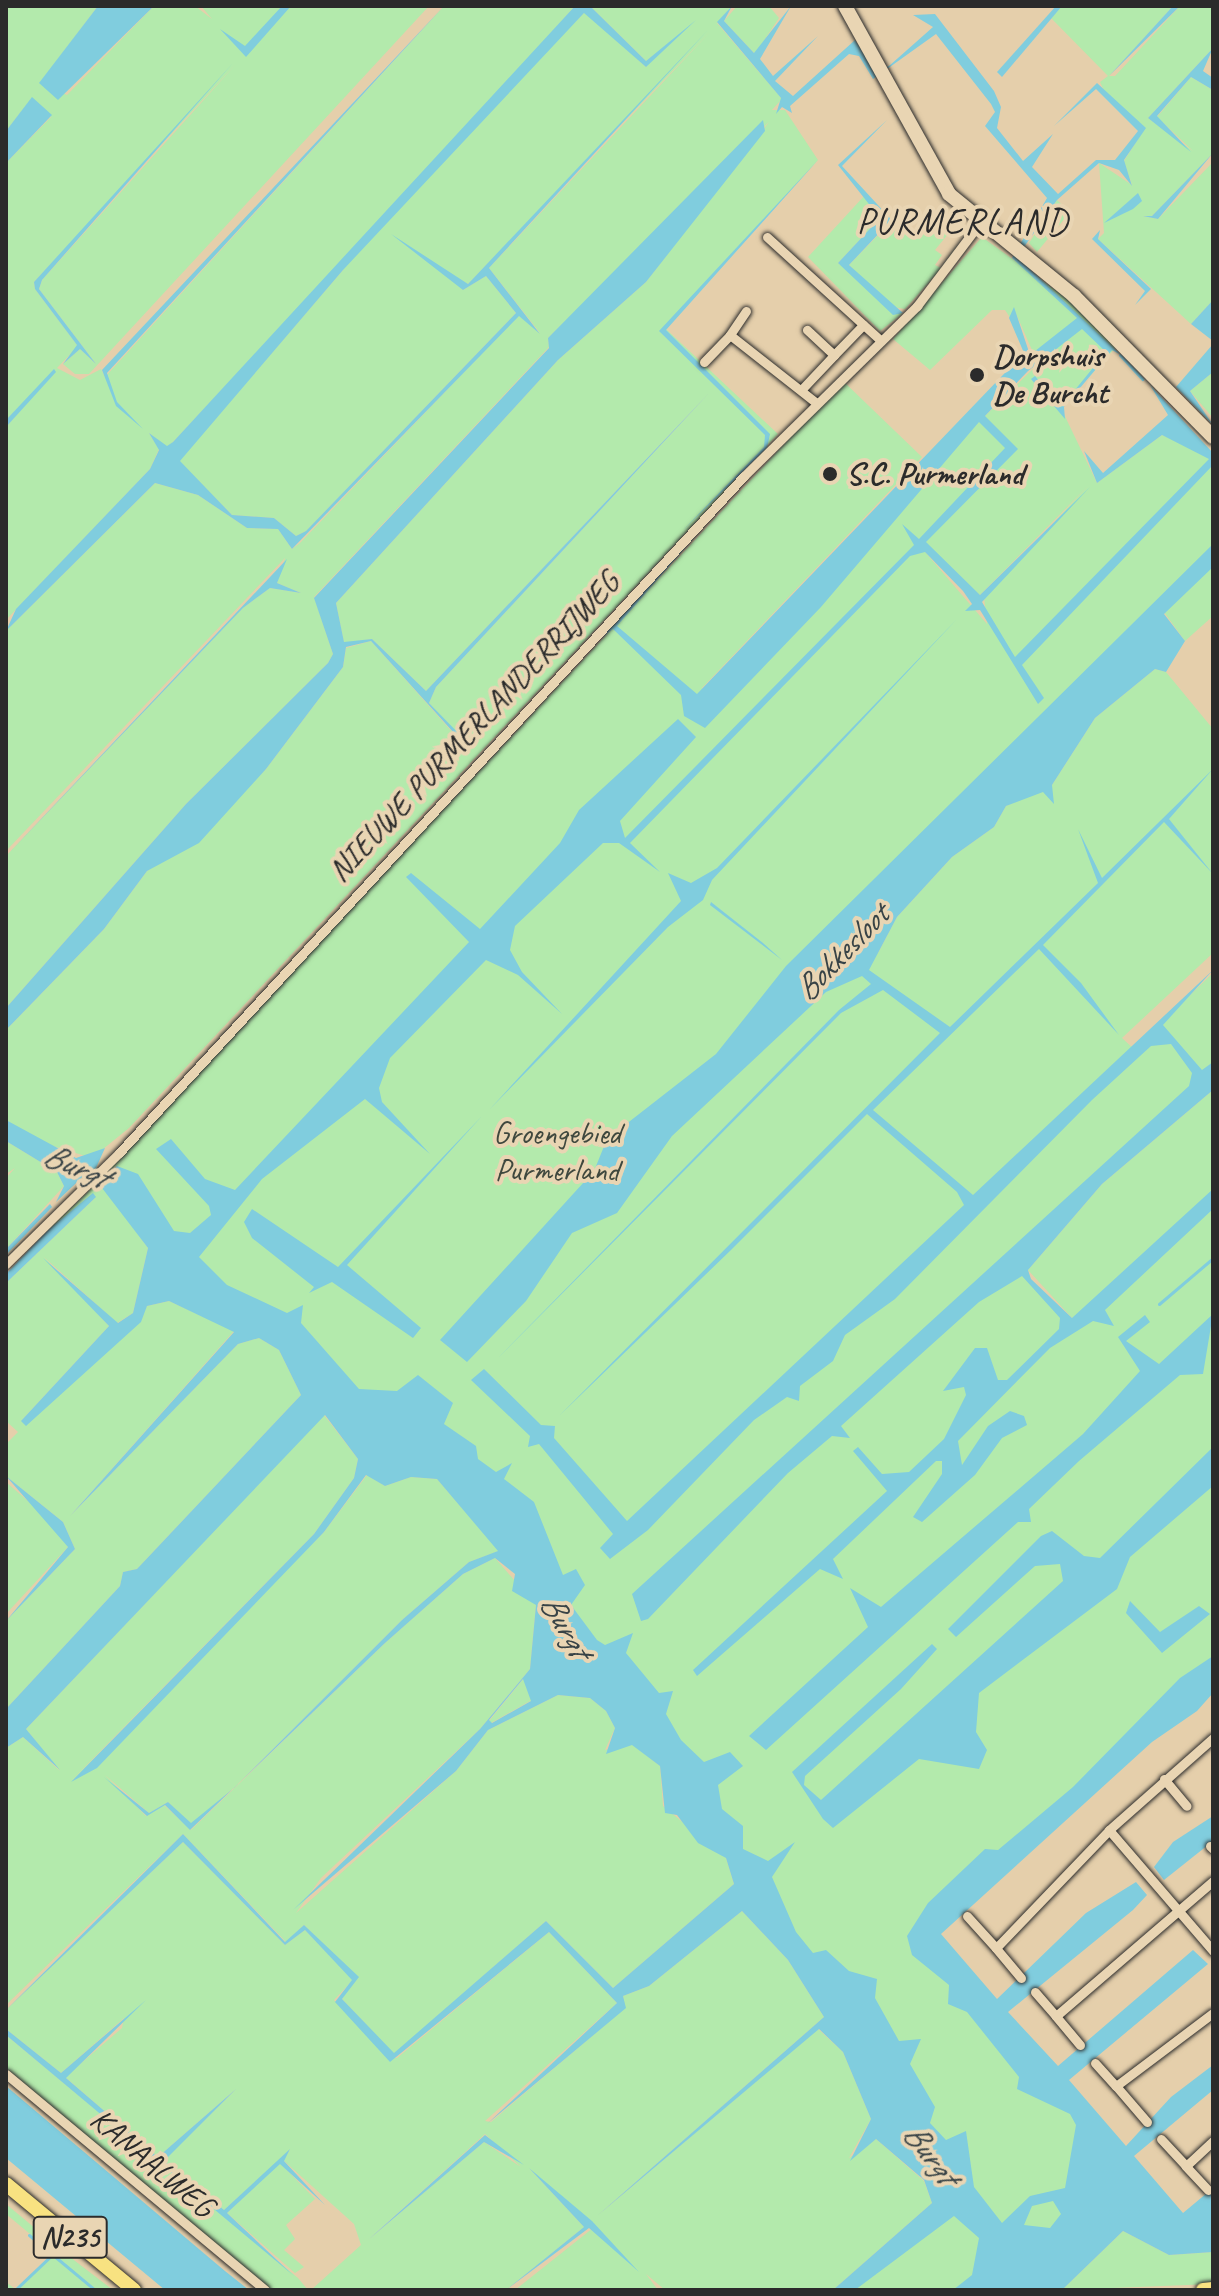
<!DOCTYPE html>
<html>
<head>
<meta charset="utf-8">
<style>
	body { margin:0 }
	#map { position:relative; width:1219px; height:2296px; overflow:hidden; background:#e5cfab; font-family:Caveat,sans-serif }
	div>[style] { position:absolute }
	.green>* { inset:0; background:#b3eaac }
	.water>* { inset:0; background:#80cdde }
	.stream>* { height:3px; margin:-1.5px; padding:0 1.5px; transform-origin:1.5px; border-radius:1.5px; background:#80cdde }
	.roads { filter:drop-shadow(0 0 2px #2b2b2b) drop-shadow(0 0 2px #2b2b2b) }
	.street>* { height:9px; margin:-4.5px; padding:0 4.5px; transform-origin:4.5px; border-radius:4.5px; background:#e9d5b3 }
	.secondary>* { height:14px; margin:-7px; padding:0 7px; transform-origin:7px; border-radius:7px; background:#e9d5b3 }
	.primary>* { height:14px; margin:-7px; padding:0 7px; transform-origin:7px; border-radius:7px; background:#f8e281 }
	.dots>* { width:22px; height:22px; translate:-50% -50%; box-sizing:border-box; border:4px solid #e9d5b3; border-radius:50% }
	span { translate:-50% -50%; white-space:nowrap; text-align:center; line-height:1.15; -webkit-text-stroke:8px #e9d5b3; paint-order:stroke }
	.shield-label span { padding:2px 6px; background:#e9d5b3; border:2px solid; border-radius:6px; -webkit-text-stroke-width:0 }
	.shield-label { font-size:30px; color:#2b2b2b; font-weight:700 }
	.poi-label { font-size:32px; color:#2b2b2b; font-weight:700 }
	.left { translate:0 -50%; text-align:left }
	.street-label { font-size:32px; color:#2b2b2b }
	.park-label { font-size:32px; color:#3f483e }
	.water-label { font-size:34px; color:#384346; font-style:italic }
	.quarter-label { font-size:36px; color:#2b2b2b; letter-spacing:2px }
	.frame { position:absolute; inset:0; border:8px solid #2b2b2b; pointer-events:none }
</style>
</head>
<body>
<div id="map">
	<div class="green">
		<i style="clip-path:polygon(6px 6px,98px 6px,40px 83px,67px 95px,154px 6px,195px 6px,212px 19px,201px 6px,429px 6px,89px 374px,75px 374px,63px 364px,80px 349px,96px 364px,39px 289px,42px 280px,236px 64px,34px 282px,35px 289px,78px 346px,57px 368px,80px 380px,101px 369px,105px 377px,444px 6px,575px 6px,447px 149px,585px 12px,646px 67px,655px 54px,646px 61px,590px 6px,732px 6px,717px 23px,782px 99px,772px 110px,785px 110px,818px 160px,666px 329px,778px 434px,129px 1128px,92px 1158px,36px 1141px,6px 1120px,6px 1030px,104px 929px,147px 871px,193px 841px,266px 769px,343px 667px,346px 648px,371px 641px,462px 743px,465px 742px,429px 703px,436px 687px,710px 392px,426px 691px,372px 639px,344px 643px,336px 603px,558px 360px,646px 282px,769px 122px,548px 338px,549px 347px,314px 597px,333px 654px,328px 663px,186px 804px,6px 1008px,6px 856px,243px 608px,270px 588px,301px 593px,277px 583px,285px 558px,6px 851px,6px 631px,155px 483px,198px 495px,247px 528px,278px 529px,292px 549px,300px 543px,519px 315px,540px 333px,489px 268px,710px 32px,468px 284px,448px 273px,463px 290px,486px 276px,516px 313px,306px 531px,296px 536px,274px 518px,232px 515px,179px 461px,343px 270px,338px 265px,173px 442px,167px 447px,149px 433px,159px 449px,150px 469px,6px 620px,6px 427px,55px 371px,6px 420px,6px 163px,51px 117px,32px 98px,6px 131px)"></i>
		<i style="clip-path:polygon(737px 6px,769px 6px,779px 18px,755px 54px,724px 21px)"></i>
		<i style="clip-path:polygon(1062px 6px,1173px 6px,1109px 76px,1115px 76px,1180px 6px,1213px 6px,1213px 48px,1148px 118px,1193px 151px,1157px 117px,1191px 77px,1213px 90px,1213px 153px,1152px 216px,1143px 216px,1158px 219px,1213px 162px,1213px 300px,1191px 324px,1098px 239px,1104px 233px,1099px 163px,1132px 185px,1124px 161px,1145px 128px,1106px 95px,1100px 82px,1108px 76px,1051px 18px)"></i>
		<i style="clip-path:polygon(865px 195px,880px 218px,838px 263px,902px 314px,880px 331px,808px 257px)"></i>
		<i style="clip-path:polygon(1057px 200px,1070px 212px,1037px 252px,1029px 243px)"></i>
		<i style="clip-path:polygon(937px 221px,953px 228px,935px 250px,942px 255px,935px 265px,941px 268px,962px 238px,941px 269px,905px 309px,892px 307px,849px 265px,886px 227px,918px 236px)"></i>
		<i style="clip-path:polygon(evenodd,982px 237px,1069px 300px,1116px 347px,1061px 408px,1097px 483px,1162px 435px,1213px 457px,1213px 616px,1185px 641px,1161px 608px,846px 958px,878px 953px,897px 917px,952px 857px,994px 827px,1006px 806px,1052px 785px,1095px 718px,1155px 669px,1166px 672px,1213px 729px,1213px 953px,1122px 1038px,1134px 1049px,1213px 973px,1213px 1062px,1202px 1071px,1171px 1044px,1206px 1083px,1014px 1265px,1074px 1325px,1084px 1312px,1072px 1318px,1028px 1270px,1102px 1184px,1213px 1090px,1213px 1677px,923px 1931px,1121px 2172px,1064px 2246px,967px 2290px,843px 2290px,954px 2193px,489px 1495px,283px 1329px,178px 1269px,116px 1166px,104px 1174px,843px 381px,922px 457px,702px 688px,703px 702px,977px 412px,983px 418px,1038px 364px,1014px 309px,1011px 319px,1005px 310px,992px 310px,930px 370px,893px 339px,982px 237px,1088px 486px,984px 597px,987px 624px,925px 552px,980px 595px,1088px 486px)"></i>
		<i style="clip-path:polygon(1213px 372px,1213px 418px,1190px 391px)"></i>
		<i style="clip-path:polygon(6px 1141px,57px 1172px,64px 1186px,6px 1249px,6px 1178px,15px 1168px,6px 1174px)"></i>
		<i style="clip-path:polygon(99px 1181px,148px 1248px,133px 1313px,117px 1323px,44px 1257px,109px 1326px,21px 1421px,133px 1329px,147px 1306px,169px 1301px,234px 1331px,70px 1516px,238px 1344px,259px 1338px,279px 1350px,301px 1395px,137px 1569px,123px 1572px,120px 1586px,6px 1709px,6px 1621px,75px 1549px,63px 1522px,6px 1476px,6px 1444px,18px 1432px,6px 1421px,6px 1283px,96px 1197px,47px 1231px)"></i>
		<i style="clip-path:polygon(324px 1415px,358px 1459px,354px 1478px,314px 1534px,71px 1781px,324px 1532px,367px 1475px,385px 1486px,411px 1477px,437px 1479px,499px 1551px,469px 1562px,402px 1620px,234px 1788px,191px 1824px,168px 1802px,149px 1813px,105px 1775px,146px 1816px,164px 1805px,191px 1830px,385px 1643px,463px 1574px,495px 1558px,536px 1605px,530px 1669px,480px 1729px,321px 1878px,296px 1913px,456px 1771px,488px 1730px,558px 1695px,590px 1698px,606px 1711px,615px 1728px,605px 1750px,632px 1744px,660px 1766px,663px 1806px,726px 1858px,734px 1884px,613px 1988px,546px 1921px,394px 2054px,342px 1999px,357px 1977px,304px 1925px,286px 1942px,183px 1834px,6px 2005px,6px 1748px,23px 1737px,60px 1771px,26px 1729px)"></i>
		<i style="clip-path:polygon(6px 1482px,51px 1521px,68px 1547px,6px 1614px)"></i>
		<i style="clip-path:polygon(524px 1678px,532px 1700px,491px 1723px,489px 1721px)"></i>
		<i style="clip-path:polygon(evenodd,183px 1842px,285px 1945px,305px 1930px,353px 1980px,334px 2000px,388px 2058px,397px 2058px,549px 1932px,617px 2003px,485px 2121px,491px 2122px,625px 2008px,623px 1996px,649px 1986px,742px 1911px,788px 1960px,824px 2017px,597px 2216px,818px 2029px,843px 2052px,871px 2119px,849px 2158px,876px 2139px,924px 2181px,932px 2203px,833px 2290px,665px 2290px,646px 2274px,658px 2290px,515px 2290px,593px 2228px,529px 2168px,584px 2227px,506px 2290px,311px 2290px,361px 2245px,354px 2224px,283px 2160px,290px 2150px,224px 2210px,163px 2161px,236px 2089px,158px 2157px,65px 2077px,122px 2028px,124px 2018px,61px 2073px,6px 2029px,6px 2010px,183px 1842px,485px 2134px,521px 2167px,484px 2142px,368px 2240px,485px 2134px)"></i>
		<i style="clip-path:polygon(6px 2035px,298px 2278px,308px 2290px,271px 2290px,209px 2239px,6px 2068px)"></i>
		<i style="clip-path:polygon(280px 2163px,315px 2199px,286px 2225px,295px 2239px,284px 2250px,304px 2267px,295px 2273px,227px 2213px)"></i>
		<i style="clip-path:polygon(6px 2204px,66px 2254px,113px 2290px,6px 2290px,6px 2282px,15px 2289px,54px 2254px,6px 2214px)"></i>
		<i style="clip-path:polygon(1123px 2231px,1169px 2255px,1213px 2252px,1213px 2284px,1062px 2290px)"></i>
	</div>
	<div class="water">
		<i style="clip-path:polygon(98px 6px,154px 6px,58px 100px,39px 83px)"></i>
		<i style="clip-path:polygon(282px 6px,291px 6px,246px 57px,220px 29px,245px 46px)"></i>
		<i style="clip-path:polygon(444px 6px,107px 373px,117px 402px,143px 429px,116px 406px,102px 370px)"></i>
		<i style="clip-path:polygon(575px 6px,590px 6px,646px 61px,696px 20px,646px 67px,584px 13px,343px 270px,180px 461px,232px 515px,274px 518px,296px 536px,306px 531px,516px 313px,486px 276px,463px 290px,391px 234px,468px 284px,708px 30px,489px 268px,540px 334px,519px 316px,292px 549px,278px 529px,247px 528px,198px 495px,155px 483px,6px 631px,16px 609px,150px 469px,159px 450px,149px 433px,167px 446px,173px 442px)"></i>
		<i style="clip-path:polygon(evenodd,732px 6px,724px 21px,754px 53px,791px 6px,760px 59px,773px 76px,818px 36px,775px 81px,793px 96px,855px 40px,876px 72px,889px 66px,933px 27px,913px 15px,935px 14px,994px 91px,1001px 107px,997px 128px,1023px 161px,1053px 134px,1032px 167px,1058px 194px,1096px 160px,1115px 160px,1138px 131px,1096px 89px,1054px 126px,1097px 83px,1146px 128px,1124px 160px,1132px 186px,1119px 170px,1099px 163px,1057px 200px,1017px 257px,1121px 355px,1112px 350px,1064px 407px,1065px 419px,1031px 379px,1035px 376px,1061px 407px,1106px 352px,1082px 329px,1028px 371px,985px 416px,1018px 449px,926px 542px,980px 595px,1090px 487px,982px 602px,1015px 657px,1209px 459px,1162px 435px,1097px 483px,1084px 451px,1103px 473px,1168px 415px,1150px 385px,1213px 453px,1213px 465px,1022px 665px,1044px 698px,1038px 704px,980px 610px,965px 611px,972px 604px,963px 591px,925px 552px,910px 556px,630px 843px,660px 872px,619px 843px,603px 843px,515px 926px,510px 950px,522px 972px,562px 1014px,518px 975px,486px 960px,390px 1058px,379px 1088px,382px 1102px,430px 1154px,365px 1099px,262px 1179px,199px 1257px,227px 1285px,287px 1313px,303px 1305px,301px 1323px,359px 1389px,397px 1391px,418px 1375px,453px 1403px,444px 1424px,476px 1446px,478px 1459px,496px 1472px,512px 1463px,504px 1479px,534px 1502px,563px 1575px,576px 1569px,585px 1585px,571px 1605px,597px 1640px,605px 1645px,633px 1633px,626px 1653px,659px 1693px,673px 1691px,666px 1714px,681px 1740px,704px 1762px,730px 1752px,743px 1766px,718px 1785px,722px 1809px,743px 1826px,743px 1849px,768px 1861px,795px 1842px,772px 1877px,796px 1932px,813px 1953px,826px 1950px,849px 1971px,877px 1979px,875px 1998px,899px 2041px,921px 2039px,910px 2064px,935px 2107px,930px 2123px,946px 2140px,966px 2131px,974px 2187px,1002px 2223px,1030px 2196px,1065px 2188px,1076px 2125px,1070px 2114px,1017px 2089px,1019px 2077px,967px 2012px,948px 2004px,949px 1985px,912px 1955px,907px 1936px,928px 1903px,985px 1849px,998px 1850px,1073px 1787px,1180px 1678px,1213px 1656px,1213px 1693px,1197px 1711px,1152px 1742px,941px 1934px,997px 1999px,1086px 1913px,1136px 1882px,1147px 1895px,1133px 1910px,1008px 2012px,1058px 2066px,1193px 1950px,1208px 1964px,1069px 2080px,1126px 2146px,1171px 2097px,1213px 2065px,1213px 2090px,1134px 2156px,1183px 2213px,1213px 2188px,1213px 2252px,1169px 2255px,1123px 2231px,1062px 2290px,953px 2290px,972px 2275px,979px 2238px,954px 2216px,855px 2290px,833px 2290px,932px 2203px,924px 2180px,876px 2139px,850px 2161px,871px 2119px,843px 2052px,819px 2029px,597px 2216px,824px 2017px,788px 1960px,742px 1911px,649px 1986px,623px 1996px,626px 2008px,487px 2124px,617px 2003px,549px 1932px,390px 2062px,335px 2002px,352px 1980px,305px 1930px,285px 1945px,183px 1842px,6px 2010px,183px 1834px,285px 1942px,304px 1925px,359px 1977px,342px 1999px,394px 2053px,546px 1921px,613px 1988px,734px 1884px,726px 1858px,698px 1843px,677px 1815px,665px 1813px,660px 1766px,632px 1745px,606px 1754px,615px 1728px,606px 1711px,590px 1698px,558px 1695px,488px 1730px,456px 1771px,293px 1910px,480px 1729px,530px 1669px,536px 1605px,512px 1591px,515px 1574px,495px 1558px,463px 1574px,385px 1643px,190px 1830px,165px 1805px,147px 1816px,104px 1777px,149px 1813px,168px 1802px,191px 1823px,234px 1788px,402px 1620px,469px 1562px,498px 1551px,437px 1479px,411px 1477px,385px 1486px,366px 1475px,324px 1532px,97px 1768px,71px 1782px,314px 1534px,354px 1478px,358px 1459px,325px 1415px,26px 1729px,60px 1770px,23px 1737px,6px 1748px,6px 1709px,120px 1586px,123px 1572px,137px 1569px,301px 1395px,279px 1350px,259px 1338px,238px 1344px,70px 1516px,234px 1332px,169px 1301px,147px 1306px,141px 1322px,26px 1426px,21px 1421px,109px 1326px,43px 1258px,118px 1323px,133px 1313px,148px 1248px,89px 1171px,56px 1202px,64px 1186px,57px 1172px,6px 1141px,6px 1120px,76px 1158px,105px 1148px,96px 1168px,107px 1176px,117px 1166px,138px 1174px,174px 1231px,190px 1233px,211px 1215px,209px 1206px,156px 1149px,171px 1139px,205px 1179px,235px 1190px,469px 942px,406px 877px,411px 873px,480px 929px,560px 843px,579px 810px,678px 719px,696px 737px,620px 821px,625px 838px,914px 545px,902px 524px,919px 539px,1005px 448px,979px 422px,821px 607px,705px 728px,684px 716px,681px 695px,613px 629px,594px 644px,705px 525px,617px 626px,697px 694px,1024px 353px,1009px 318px,1014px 307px,1030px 355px,1077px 318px,1012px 258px,1047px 198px,985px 126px,995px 112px,991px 104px,936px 34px,873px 79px,859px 56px,849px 54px,790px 106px,792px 113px,782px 107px,776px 114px,781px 98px,717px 22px,732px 6px,523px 1679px,531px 1701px,492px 1723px,489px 1720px,523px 1679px,732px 6px,1053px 2201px,1061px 2214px,1050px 2228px,1024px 2225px,1032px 2206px,1053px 2201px)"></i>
		<i style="clip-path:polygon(1056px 6px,1062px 6px,1002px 77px,997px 72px)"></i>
		<i style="clip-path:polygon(1173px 6px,1180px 6px,1109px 76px)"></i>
		<i style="clip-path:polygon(1213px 48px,1203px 71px,1213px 78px,1213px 90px,1191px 77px,1157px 116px,1191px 152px,1148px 118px)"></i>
		<i style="clip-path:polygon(233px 63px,42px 280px,39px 289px,96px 364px,80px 349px,63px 364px,77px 345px,35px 289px,34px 282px)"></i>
		<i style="clip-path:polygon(32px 97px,52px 115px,6px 163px,6px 131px)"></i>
		<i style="clip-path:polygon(763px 120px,765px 131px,646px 282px,558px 360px,336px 603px,344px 642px,372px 639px,426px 691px,710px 392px,436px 687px,429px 703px,466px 741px,463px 743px,371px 641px,346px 647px,343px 667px,266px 769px,199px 843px,147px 871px,104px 929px,6px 1030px,6px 1008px,186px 804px,328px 663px,333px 654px,314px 598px,549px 348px,548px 338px)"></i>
		<i style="clip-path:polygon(887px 120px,842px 166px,900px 229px,885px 227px,849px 265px,903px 313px,893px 315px,838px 263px,880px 218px,838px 165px)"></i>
		<i style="clip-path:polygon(1213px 153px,1158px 219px,1143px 216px,1152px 216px)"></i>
		<i style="clip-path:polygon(818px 160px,666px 330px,770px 434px,767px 448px,683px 530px,764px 447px,765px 435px,659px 331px)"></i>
		<i style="clip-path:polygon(1138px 193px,1142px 201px,1133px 209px,1104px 223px)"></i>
		<i style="clip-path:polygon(1100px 230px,1098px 239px,1151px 289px,1135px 305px,1145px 291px,1092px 239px)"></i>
		<i style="clip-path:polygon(1213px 300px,1213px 341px,1191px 324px)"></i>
		<i style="clip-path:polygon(1213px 344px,1213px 372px,1190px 391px,1213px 425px,1176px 387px)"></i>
		<i style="clip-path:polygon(54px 369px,56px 372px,6px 427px,6px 420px)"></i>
		<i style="clip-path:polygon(1213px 544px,1213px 567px,1164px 614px,1185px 641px,1166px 672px,1155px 669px,1095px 718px,1052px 785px,1054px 804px,1043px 792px,1006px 806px,994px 827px,952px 857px,897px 917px,869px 970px,950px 1027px,1098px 883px,1078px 829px,1102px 878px,1213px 769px,1169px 819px,1213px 874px,1164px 822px,1043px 945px,1081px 983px,1119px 1035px,1039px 949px,873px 1110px,973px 1195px,1213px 970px,1163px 1025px,1202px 1070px,1213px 1062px,1213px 1090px,1102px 1184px,1028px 1270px,1031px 1279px,1072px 1318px,1213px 1189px,1213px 1209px,1105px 1310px,1114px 1326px,1093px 1321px,1050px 1348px,958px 1441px,962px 1465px,988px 1426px,1010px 1411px,1024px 1416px,1027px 1425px,1002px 1438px,975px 1475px,922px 1522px,913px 1517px,942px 1474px,942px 1461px,936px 1461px,833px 1559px,843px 1579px,820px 1569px,697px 1676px,693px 1670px,887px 1491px,853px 1451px,858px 1447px,882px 1474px,909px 1472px,944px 1439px,966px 1395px,964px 1387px,943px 1391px,975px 1348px,987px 1348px,998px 1380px,1007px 1380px,1059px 1329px,1060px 1318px,1022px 1276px,979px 1302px,841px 1426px,850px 1438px,832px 1436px,788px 1473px,648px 1619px,641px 1621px,632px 1594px,1189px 1086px,1192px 1073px,1171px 1044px,1151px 1046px,1092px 1100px,895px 1299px,845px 1335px,833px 1361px,800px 1386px,799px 1401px,787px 1397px,754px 1420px,648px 1530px,610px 1559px,600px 1548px,613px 1534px,539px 1444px,528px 1447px,530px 1436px,471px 1380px,484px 1369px,541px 1425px,555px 1426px,554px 1438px,627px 1521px,964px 1205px,957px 1192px,867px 1114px,731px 1250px,559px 1416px,940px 1033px,883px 990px,841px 1013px,499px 1357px,839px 1010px,871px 984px,862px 976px,826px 992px,672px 1136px,617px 1213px,572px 1233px,526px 1301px,467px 1362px,440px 1340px,594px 1171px,607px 1139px,716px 1054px,786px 966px)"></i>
		<i style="clip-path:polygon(287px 559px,277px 583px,301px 593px,270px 588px,243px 608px,6px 856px)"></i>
		<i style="clip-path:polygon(958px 618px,712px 880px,703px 900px,668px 927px,489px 1110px,681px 901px,668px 873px,691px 883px,717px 868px)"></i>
		<i style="clip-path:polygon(711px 902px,763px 943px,782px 960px,710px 905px)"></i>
		<i style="clip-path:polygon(482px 1116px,347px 1265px,421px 1328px,413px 1338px,332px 1282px,309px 1293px,314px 1287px,252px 1238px,244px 1222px,252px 1209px,338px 1267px)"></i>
		<i style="clip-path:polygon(93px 1193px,96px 1197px,6px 1283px,6px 1274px,47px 1231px)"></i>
		<i style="clip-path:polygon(50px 1204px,52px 1207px,6px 1255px,6px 1249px)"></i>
		<i style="clip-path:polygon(1213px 1314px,1203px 1374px,1180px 1375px,1079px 1461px,1029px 1509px,1031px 1522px,1018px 1522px,766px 1750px,749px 1736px,868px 1627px,850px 1588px,881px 1607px,1083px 1434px,1140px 1371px,1118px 1337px,1145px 1315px,1150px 1322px,1126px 1341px,1159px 1364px)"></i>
		<i style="clip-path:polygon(1213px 1447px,1213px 1486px,1130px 1557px,1117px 1589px,979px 1693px,976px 1732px,987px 1750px,979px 1769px,919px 1759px,833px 1828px,823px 1819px,792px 1772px,932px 1644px,937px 1649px,901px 1689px,805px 1776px,804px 1785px,821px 1800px,1063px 1581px,1060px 1564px,1035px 1566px,956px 1637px,948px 1629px,1041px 1536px,1052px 1531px,1084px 1556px,1100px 1558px)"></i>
		<i style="clip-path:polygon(6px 1476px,63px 1522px,75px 1549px,6px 1621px,68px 1547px)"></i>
		<i style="clip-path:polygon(1130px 1601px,1160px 1632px,1199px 1606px,1210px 1614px,1162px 1653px,1126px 1613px)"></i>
		<i style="clip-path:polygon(1213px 1816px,1213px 1841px,1164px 1880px,1154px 1867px,1173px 1842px)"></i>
		<i style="clip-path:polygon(146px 2000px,66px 2078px,158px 2157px,236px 2089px,164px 2161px,224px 2210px,290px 2149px,284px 2161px,325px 2205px,280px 2164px,227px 2213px,294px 2276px,6px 2035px,6px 2029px,61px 2073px)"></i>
		<i style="clip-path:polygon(6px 2086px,225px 2271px,249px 2290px,165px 2290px,6px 2158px)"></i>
		<i style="clip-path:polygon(485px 2135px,524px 2165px,484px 2142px,368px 2240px)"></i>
		<i style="clip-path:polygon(529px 2168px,592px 2221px,639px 2272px,589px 2228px,506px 2290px,584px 2227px)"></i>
	</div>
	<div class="stream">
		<i style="left:1120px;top:355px;width:33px;rotate:47deg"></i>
		<i style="left:1159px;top:1304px;width:71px;rotate:-40.4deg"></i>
		<i style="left:29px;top:2235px;width:86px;rotate:39.8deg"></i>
		<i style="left:15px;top:2290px;width:52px;rotate:-43.5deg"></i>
	</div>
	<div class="roads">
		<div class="street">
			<i style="left:767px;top:237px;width:153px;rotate:42.3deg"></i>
			<i style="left:746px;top:311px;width:29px;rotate:124deg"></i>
			<i style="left:730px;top:335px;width:108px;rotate:38.2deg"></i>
			<i style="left:834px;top:355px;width:42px;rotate:-46deg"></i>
			<i style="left:704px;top:362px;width:37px;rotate:-46deg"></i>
			<i style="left:802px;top:389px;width:47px;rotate:-46.7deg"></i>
			<i style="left:834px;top:355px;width:37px;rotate:-137deg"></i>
			<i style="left:6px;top:1264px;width:158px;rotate:-44.5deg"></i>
			<i style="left:119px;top:1153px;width:921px;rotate:-47.29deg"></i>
			<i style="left:744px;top:476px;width:243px;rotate:-44.5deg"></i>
			<i style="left:917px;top:306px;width:103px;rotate:-52.9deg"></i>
			<i style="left:1164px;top:1779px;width:35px;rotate:50deg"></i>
			<i style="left:1109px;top:1830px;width:160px;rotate:49.3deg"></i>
			<i style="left:1210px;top:1846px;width:4px;rotate:45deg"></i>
			<i style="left:967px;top:1916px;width:43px;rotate:47.8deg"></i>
			<i style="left:1021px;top:1978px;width:39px;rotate:-130deg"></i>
			<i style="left:996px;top:1948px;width:163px;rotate:-46.2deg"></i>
			<i style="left:1109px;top:1830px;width:139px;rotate:-41.5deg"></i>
			<i style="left:1035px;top:1992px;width:32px;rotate:49deg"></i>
			<i style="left:1080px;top:2045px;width:38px;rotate:-130deg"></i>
			<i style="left:1056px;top:2016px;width:207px;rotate:-40.7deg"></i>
			<i style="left:1095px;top:2063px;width:31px;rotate:48deg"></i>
			<i style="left:6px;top:2074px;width:337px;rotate:39.8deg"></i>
			<i style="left:1147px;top:2122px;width:48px;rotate:-130.7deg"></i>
			<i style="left:1116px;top:2086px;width:121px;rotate:-37deg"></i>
			<i style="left:1161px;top:2139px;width:37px;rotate:47deg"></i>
			<i style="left:1208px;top:2190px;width:33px;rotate:-133deg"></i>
			<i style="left:1186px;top:2166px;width:37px;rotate:-43deg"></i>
		</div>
		<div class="secondary">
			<i style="left:845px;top:6px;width:215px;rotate:61deg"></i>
			<i style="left:949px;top:194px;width:161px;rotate:39.2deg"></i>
			<i style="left:1074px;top:296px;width:198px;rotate:45.4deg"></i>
		</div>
		<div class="primary">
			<i style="left:6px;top:2184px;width:166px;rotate:39.6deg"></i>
			<i style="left:1203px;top:2290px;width:10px;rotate:-6deg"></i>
		</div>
	</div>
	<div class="dots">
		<i style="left:977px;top:375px;background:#2b2b2b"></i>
		<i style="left:830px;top:474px;background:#2b2b2b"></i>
	</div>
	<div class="shield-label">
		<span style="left:70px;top:2237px">N235</span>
	</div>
	<div class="poi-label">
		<span class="left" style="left:993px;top:375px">Dorpshuis<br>De Burcht</span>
		<span class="left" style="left:846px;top:474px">S.C. Purmerland</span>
	</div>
	<div class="street-label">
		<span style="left:474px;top:727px;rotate:-47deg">NIEUWE PURMERLANDERRIJWEG</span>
		<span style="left:152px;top:2163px;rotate:40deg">KANAALWEG</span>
	</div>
	<div class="park-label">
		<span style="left:557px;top:1152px">Groengebied<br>Purmerland</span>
	</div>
	<div class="water-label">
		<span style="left:841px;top:952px;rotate:-46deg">Bokkesloot</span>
		<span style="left:76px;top:1165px;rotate:23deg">Burgt</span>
		<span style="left:566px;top:1625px;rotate:60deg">Burgt</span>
		<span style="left:931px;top:2153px;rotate:53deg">Burgt</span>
	</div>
	<div class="quarter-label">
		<span style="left:963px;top:222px">PURMERLAND</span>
	</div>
	<div class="frame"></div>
</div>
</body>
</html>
